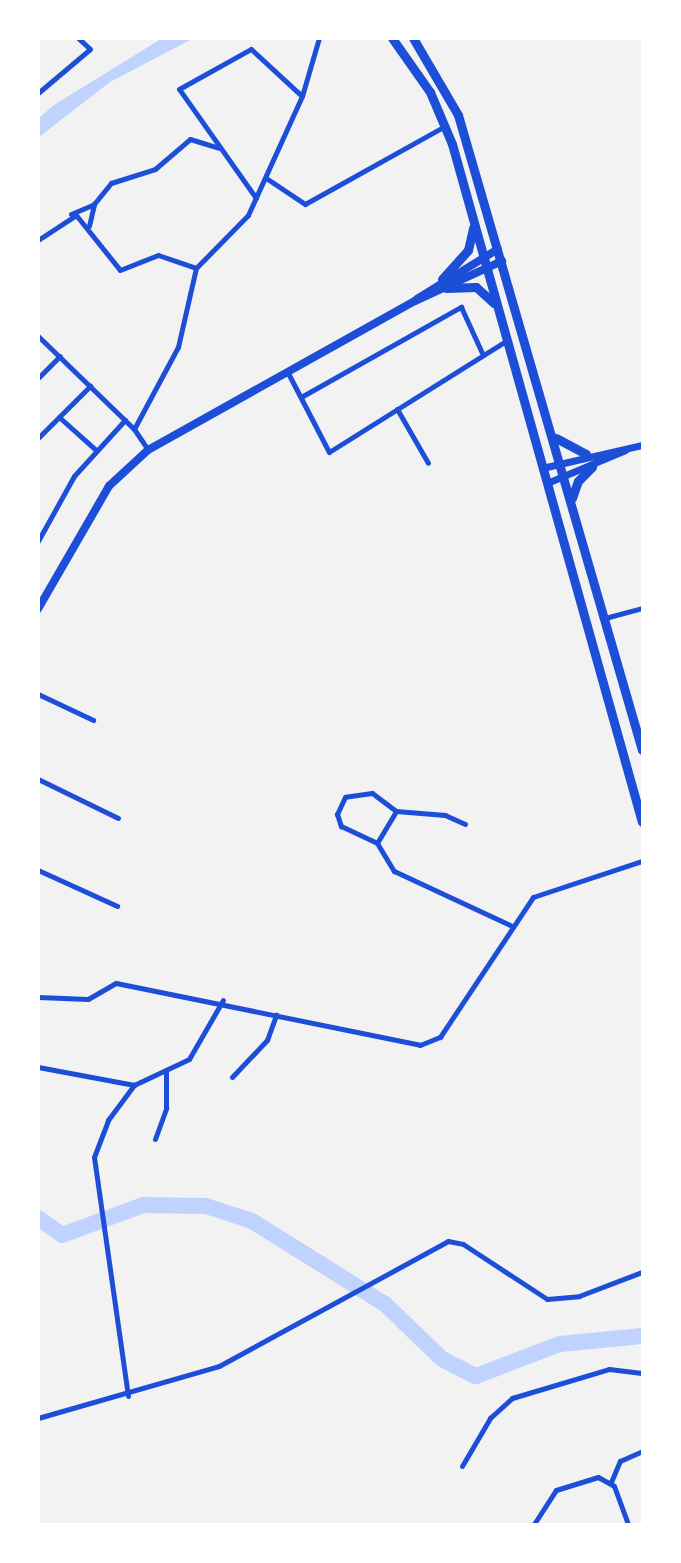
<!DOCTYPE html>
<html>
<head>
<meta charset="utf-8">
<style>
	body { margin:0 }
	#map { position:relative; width:681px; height:1563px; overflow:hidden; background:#f2f2f2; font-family:"Fira Sans Condensed",sans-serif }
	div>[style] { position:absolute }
	.water>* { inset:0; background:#bfd3fe }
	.river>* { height:16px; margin:-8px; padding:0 8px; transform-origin:8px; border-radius:8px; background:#bfd3fe }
	.minor>* { height:5px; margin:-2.5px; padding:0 2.5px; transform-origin:2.5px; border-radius:2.5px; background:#1d4ed8 }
	.tertiary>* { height:7px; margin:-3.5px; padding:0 3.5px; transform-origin:3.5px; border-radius:3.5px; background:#1d4ed8 }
	.secondary>* { height:8px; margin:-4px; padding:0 4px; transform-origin:4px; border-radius:4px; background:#1d4ed8 }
	.primary>* { height:9px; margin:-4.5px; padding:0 4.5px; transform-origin:4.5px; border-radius:4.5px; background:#1d4ed8 }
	span { translate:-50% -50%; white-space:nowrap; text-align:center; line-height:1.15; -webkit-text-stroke:6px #fff; paint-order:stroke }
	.frame { position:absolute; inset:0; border:40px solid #fff; pointer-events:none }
</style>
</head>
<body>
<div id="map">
	<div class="water">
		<i style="clip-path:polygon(161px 39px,192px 39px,110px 82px,39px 137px,39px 118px,54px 105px)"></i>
	</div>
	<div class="river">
		<i style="left:38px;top:1218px;width:29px;rotate:35deg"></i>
		<i style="left:62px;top:1235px;width:86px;rotate:-20.3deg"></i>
		<i style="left:143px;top:1205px;width:63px;rotate:0.9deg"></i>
		<i style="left:206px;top:1206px;width:48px;rotate:18.1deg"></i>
		<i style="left:252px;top:1221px;width:157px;rotate:32deg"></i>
		<i style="left:385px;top:1304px;width:79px;rotate:44deg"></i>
		<i style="left:442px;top:1359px;width:38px;rotate:27deg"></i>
		<i style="left:476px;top:1376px;width:90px;rotate:-20.9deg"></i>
		<i style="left:560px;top:1344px;width:82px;rotate:-5.6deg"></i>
	</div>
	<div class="minor">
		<i style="left:38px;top:93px;width:68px;rotate:-40.2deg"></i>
		<i style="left:90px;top:49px;width:16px;rotate:-137deg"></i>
		<i style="left:266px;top:178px;width:47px;rotate:33.7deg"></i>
		<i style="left:305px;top:204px;width:160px;rotate:-29.1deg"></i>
		<i style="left:256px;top:198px;width:133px;rotate:-125.2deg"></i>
		<i style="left:179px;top:89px;width:82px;rotate:-29.1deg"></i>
		<i style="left:251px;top:49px;width:69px;rotate:42.7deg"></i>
		<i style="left:71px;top:214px;width:25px;rotate:-23deg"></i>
		<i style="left:89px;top:226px;width:23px;rotate:-77deg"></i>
		<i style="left:94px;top:204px;width:27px;rotate:-51deg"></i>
		<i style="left:111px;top:183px;width:46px;rotate:-17.7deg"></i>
		<i style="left:155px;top:169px;width:46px;rotate:-40.6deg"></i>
		<i style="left:190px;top:139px;width:30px;rotate:17deg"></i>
		<i style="left:38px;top:240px;width:45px;rotate:-33.3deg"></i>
		<i style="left:76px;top:215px;width:70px;rotate:51.3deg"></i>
		<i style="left:120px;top:270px;width:41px;rotate:-21.5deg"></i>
		<i style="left:158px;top:255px;width:40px;rotate:18.9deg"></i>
		<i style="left:38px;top:336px;width:134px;rotate:44.1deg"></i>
		<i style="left:134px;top:429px;width:25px;rotate:56deg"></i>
		<i style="left:288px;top:373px;width:89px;rotate:62.6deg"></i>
		<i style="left:329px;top:452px;width:209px;rotate:-32.1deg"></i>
		<i style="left:38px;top:378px;width:31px;rotate:-45deg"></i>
		<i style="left:301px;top:397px;width:184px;rotate:-29.4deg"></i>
		<i style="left:461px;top:307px;width:53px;rotate:65.4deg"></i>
		<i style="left:397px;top:409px;width:62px;rotate:60.1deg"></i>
		<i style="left:59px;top:417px;width:50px;rotate:41.7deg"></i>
		<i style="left:134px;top:429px;width:93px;rotate:-61.8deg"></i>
		<i style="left:178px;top:347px;width:81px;rotate:-77.2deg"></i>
		<i style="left:196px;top:268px;width:74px;rotate:-45.5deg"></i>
		<i style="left:248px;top:215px;width:131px;rotate:-65.6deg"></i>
		<i style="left:302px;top:96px;width:60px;rotate:-73.7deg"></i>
		<i style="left:38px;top:438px;width:74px;rotate:-45deg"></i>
		<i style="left:38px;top:541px;width:74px;rotate:-61deg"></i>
		<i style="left:74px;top:476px;width:76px;rotate:-47.7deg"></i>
		<i style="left:605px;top:618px;width:38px;rotate:-15deg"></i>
		<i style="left:38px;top:694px;width:61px;rotate:25.3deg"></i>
		<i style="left:38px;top:779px;width:89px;rotate:26deg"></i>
		<i style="left:465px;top:824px;width:22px;rotate:-156deg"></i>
		<i style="left:445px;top:815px;width:49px;rotate:-175.3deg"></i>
		<i style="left:396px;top:811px;width:30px;rotate:-143deg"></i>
		<i style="left:372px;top:793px;width:27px;rotate:172deg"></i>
		<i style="left:345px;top:797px;width:19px;rotate:115deg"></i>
		<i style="left:337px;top:814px;width:13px;rotate:72deg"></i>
		<i style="left:341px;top:826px;width:40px;rotate:25deg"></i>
		<i style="left:377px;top:843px;width:33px;rotate:59deg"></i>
		<i style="left:394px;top:871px;width:128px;rotate:25deg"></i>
		<i style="left:377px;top:843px;width:37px;rotate:-59deg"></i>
		<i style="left:38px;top:870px;width:87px;rotate:24.5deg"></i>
		<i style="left:38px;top:997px;width:50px;rotate:2.3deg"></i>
		<i style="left:88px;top:999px;width:32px;rotate:-30deg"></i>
		<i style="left:116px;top:983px;width:310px;rotate:11.5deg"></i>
		<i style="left:420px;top:1045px;width:22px;rotate:-22deg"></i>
		<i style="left:440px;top:1037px;width:168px;rotate:-56.4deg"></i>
		<i style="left:533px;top:897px;width:115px;rotate:-18.3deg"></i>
		<i style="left:38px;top:1067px;width:98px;rotate:10.6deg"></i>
		<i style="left:232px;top:1077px;width:51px;rotate:-46.6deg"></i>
		<i style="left:267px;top:1040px;width:27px;rotate:-70deg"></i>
		<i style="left:155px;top:1139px;width:33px;rotate:-70deg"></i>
		<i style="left:166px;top:1108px;width:37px;rotate:-90deg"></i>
		<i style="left:128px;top:1396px;width:241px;rotate:-98.1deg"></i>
		<i style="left:94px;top:1157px;width:40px;rotate:-69deg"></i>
		<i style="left:108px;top:1120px;width:44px;rotate:-53.4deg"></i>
		<i style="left:134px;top:1085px;width:61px;rotate:-25.3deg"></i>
		<i style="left:189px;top:1059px;width:68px;rotate:-60deg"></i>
		<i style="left:38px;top:1418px;width:188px;rotate:-16deg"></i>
		<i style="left:219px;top:1366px;width:261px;rotate:-28.6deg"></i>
		<i style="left:448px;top:1241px;width:15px;rotate:11deg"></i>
		<i style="left:463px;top:1244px;width:100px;rotate:33.2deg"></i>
		<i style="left:547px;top:1299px;width:32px;rotate:-5deg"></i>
		<i style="left:579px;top:1296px;width:67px;rotate:-20.9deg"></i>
		<i style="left:462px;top:1466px;width:56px;rotate:-59.7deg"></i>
		<i style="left:490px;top:1418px;width:30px;rotate:-42deg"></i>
		<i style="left:512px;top:1398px;width:101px;rotate:-16.6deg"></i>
		<i style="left:609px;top:1369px;width:33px;rotate:7deg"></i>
		<i style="left:611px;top:1482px;width:23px;rotate:-67deg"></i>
		<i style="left:620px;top:1461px;width:24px;rotate:-24deg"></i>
		<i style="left:534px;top:1524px;width:40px;rotate:-57.1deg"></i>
		<i style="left:556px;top:1490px;width:44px;rotate:-17.2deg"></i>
		<i style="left:598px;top:1477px;width:18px;rotate:29deg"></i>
		<i style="left:614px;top:1486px;width:40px;rotate:69.8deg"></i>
	</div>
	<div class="tertiary">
		<i style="left:542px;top:468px;width:103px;rotate:-13deg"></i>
		<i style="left:547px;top:483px;width:85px;rotate:-22.9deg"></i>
	</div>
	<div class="secondary">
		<i style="left:417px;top:299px;width:95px;rotate:-31.7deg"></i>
		<i style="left:38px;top:609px;width:142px;rotate:-60deg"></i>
		<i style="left:109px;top:486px;width:53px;rotate:-42.7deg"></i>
		<i style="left:148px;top:450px;width:306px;rotate:-29.2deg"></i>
		<i style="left:415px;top:301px;width:96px;rotate:-24.7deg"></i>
	</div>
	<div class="primary">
		<i style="left:392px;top:38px;width:66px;rotate:54.9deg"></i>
		<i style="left:430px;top:92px;width:56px;rotate:67.1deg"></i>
		<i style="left:452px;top:144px;width:704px;rotate:74.35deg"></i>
		<i style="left:413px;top:38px;width:89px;rotate:59.7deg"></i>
		<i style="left:458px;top:115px;width:661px;rotate:73.84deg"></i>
		<i style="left:442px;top:279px;width:39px;rotate:-48deg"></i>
		<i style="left:468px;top:250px;width:23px;rotate:-77deg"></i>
		<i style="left:446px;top:288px;width:30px;rotate:-2deg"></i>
		<i style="left:476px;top:287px;width:24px;rotate:42deg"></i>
		<i style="left:556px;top:438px;width:34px;rotate:28deg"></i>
		<i style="left:572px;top:498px;width:18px;rotate:-71deg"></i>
		<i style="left:578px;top:481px;width:20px;rotate:-45deg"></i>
	</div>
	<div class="frame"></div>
</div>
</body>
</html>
